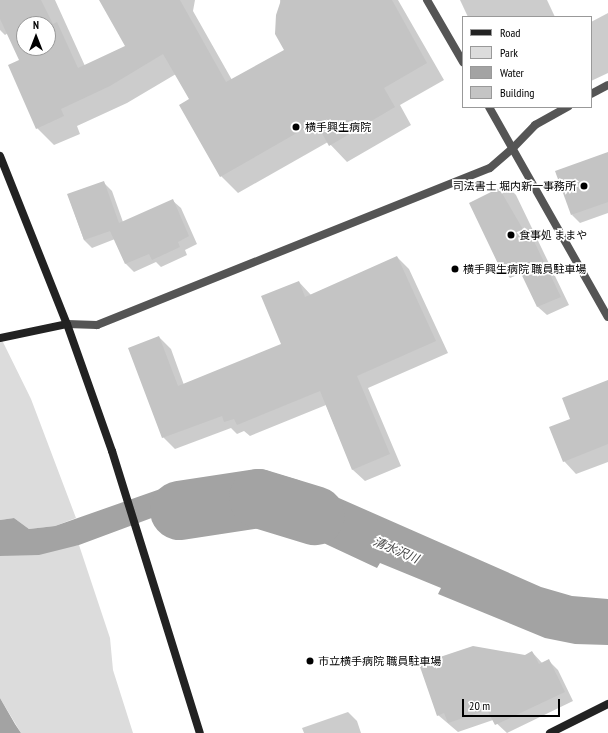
<!DOCTYPE html>
<html>
<head>
<meta charset="utf-8">
<style>
	body { margin:0 }
	#map { position:relative; width:608px; height:733px; overflow:hidden; background:#fff; font-family:"PT Sans Narrow","Noto Sans JP",sans-serif }
	div>[style] { position:absolute }
	.green>* { inset:0; background:#dcdcdc }
	.water>* { inset:0; background:#a3a3a3 }
	.shadow>* { inset:0; background:#0003 }
	.river>* { height:59px; margin:-29.5px; padding:0 29.5px; transform-origin:29.5px; border-radius:29.5px; background:#a3a3a3 }
	.building>* { inset:0; background:#c4c4c4 }
	.street>* { height:8px; margin:-4px; padding:0 4px; transform-origin:4px; border-radius:4px; background:#555 }
	.secondary>* { height:8px; margin:-4px; padding:0 4px; transform-origin:4px; border-radius:4px; background:#222 }
	.dots>* { width:11px; height:11px; translate:-50% -50%; box-sizing:border-box; border:2px solid #fff; border-radius:50% }
	span { translate:-50% -50%; white-space:nowrap; text-align:center; line-height:1.15; -webkit-text-stroke:3.5px #fff; paint-order:stroke }
	.poi-label { font-size:11px; color:#000 }
	.left { translate:0 -50%; text-align:left }
	.right { translate:-100% -50%; text-align:right }
	.water-label { font-size:12px; color:#444; font-style:italic }
	.legend { position:absolute; left:462px; top:16px; width:130px; height:92px; box-sizing:border-box; background:#fff; border:1px solid #999; margin:0; padding:5px 7px; list-style:none; font-size:12px; color:#000 }
	.legend li { display:flex; align-items:center; gap:8px; height:20px }
	.legend b { width:20px; border:1px solid #999 }
	.north { position:absolute; left:16px; top:16px; width:40px; height:40px; box-sizing:border-box; background:#fff; border:1px solid #999; border-radius:50%; rotate:0deg; font-size:11px; font-weight:700; line-height:16px; text-align:center; color:#000 }
	.north::after { content:''; display:block; margin:auto; width:14px; height:18px; background:#000; clip-path:polygon(50% 0,100% 100%,50% 72%,0 100%) }
	.scale { position:absolute; left:462px; top:699px; width:98px; height:18px; box-sizing:border-box; border:2px solid #000; border-top:0; padding-left:5px; font-size:12px; line-height:14px; white-space:nowrap; color:#000; -webkit-text-stroke:3px #fff; paint-order:stroke }
</style>
</head>
<body>
<div id="map">
	<div class="green">
		<i style="clip-path:polygon(0 336px,31px 399px,76px 518px,55px 526px,29px 529px,14px 518px,0 520px)"></i>
		<i style="clip-path:polygon(79px 545px,110px 638px,113px 670px,133px 733px,21px 733px,0 698px,0 556px)"></i>
	</div>
	<div class="water">
		<i style="clip-path:polygon(243px 472px,274px 473px,298px 480px,541px 587px,572px 596px,608px 599px,608px 645px,575px 644px,545px 638px,438px 594px,441px 588px,380px 563px,377px 568px,255px 511px,236px 507px,234px 491px,206px 493px,192px 503px,79px 545px,39px 555px,0 556px,0 520px,14px 518px,29px 529px,55px 526px,166px 487px)"></i>
		<i style="clip-path:polygon(0 698px,15px 724px,21px 733px,0 733px)"></i>
	</div>
	<div class="shadow">
		<i style="clip-path:polygon(evenodd,0 0,55px 0,85px 66px,127px 46px,100px 0,195px 0,193px 11px,232px 80px,286px 50px,280px 0,398px 0,444px 80px,400px 105px,411px 125px,347px 162px,328px 142px,238px 193px,221px 176px,190px 100px,176px 74px,127px 103px,77px 126px,80px 134px,54px 145px,37px 128px,20px 60px,8px 33px,5px 35px,0 30px,0 0,24px 24px,48px 24px,48px 48px,24px 48px,24px 24px)"></i>
		<i style="clip-path:polygon(460px 0,547px 0,555px 17px,468px 17px)"></i>
		<i style="clip-path:polygon(608px 13px,608px 73px,591px 81px,591px 22px)"></i>
		<i style="clip-path:polygon(608px 154px,608px 213px,580px 223px,572px 215px)"></i>
		<i style="clip-path:polygon(104px 183px,112px 191px,123px 222px,173px 201px,181px 208px,197px 244px,185px 250px,187px 255px,161px 267px,156px 262px,134px 272px,126px 264px,115px 239px,92px 248px,84px 240px,68px 195px)"></i>
		<i style="clip-path:polygon(507px 186px,516px 195px,569px 305px,547px 315px,538px 307px,522px 273px,510px 278px,502px 269px,470px 203px)"></i>
		<i style="clip-path:polygon(397px 257px,409px 269px,448px 353px,368px 388px,401px 466px,365px 481px,353px 470px,326px 405px,250px 436px,244px 431px,237px 434px,231px 428px,175px 449px,163px 437px,159px 337px,171px 349px,184px 385px,283px 345px,299px 282px,311px 295px)"></i>
		<i style="clip-path:polygon(608px 381px,608px 462px,576px 474px,564px 461px,572px 420px)"></i>
		<i style="clip-path:polygon(532px 652px,543px 664px,549px 661px,558px 670px,573px 701px,507px 733px,493px 720px,458px 732px,438px 715px)"></i>
		<i style="clip-path:polygon(348px 712px,357px 721px,361px 733px,304px 733px,302px 728px)"></i>
	</div>
	<div class="river">
		<i style="left:179px;top:510px;width:80px;rotate:-8.6deg"></i>
		<i style="left:258px;top:498px;width:59px;rotate:16.9deg"></i>
	</div>
	<div class="building">
		<i style="clip-path:polygon(evenodd,0 0,41px 0,53px 24px,57px 22px,78px 68px,125px 46px,99px 0,180px 0,226px 82px,284px 50px,275px 34px,276px 15px,281px 0,392px 0,427px 63px,384px 88px,395px 107px,329px 146px,316px 122px,220px 177px,179px 105px,189px 99px,163px 54px,110px 86px,61px 109px,64px 116px,36px 129px,8px 65px,19px 60px,0 19px,0 0,24px 24px,48px 24px,48px 48px,24px 48px,24px 24px)"></i>
		<i style="clip-path:polygon(608px 152px,608px 202px,571px 215px,555px 171px)"></i>
		<i style="clip-path:polygon(104px 181px,119px 223px,173px 199px,189px 236px,178px 242px,180px 247px,152px 260px,149px 254px,125px 264px,110px 231px,84px 240px,67px 194px)"></i>
		<i style="clip-path:polygon(499px 188px,524px 231px,528px 229px,561px 297px,537px 307px,516px 263px,501px 270px,469px 203px)"></i>
		<i style="clip-path:polygon(397px 256px,436px 341px,357px 376px,390px 454px,352px 470px,320px 391px,237px 425px,234px 419px,224px 422px,222px 416px,162px 438px,128px 348px,159px 336px,178px 386px,281px 344px,261px 296px,299px 281px,305px 297px)"></i>
		<i style="clip-path:polygon(608px 380px,608px 444px,563px 462px,549px 427px,570px 419px,562px 398px)"></i>
		<i style="clip-path:polygon(473px 646px,525px 655px,532px 651px,539px 664px,549px 659px,565px 692px,495px 725px,487px 710px,448px 723px,444px 713px,437px 716px,419px 664px)"></i>
	</div>
	<div class="street">
		<i style="left:427px;top:0;width:72px;rotate:59.9deg"></i>
		<i style="left:591px;top:94px;width:19px;rotate:-28deg"></i>
		<i style="left:489px;top:107px;width:241px;rotate:60.5deg"></i>
		<i style="left:67px;top:324px;width:30px;rotate:2deg"></i>
		<i style="left:97px;top:325px;width:423px;rotate:-21.8deg"></i>
		<i style="left:490px;top:168px;width:30px;rotate:-41deg"></i>
		<i style="left:513px;top:148px;width:32px;rotate:-46deg"></i>
		<i style="left:535px;top:125px;width:38px;rotate:-29deg"></i>
	</div>
	<div class="secondary">
		<i style="left:0;top:156px;width:181px;rotate:68.3deg"></i>
		<i style="left:67px;top:324px;width:135px;rotate:70.5deg"></i>
		<i style="left:112px;top:451px;width:295px;rotate:72.7deg"></i>
		<i style="left:0;top:338px;width:68px;rotate:-11.8deg"></i>
		<i style="left:550px;top:733px;width:65px;rotate:-26.6deg"></i>
	</div>
	<div class="dots">
		<i style="left:296px;top:127px;background:#000"></i>
		<i style="left:584px;top:186px;background:#000"></i>
		<i style="left:511px;top:235px;background:#000"></i>
		<i style="left:455px;top:269px;background:#000"></i>
		<i style="left:310px;top:661px;background:#000"></i>
	</div>
	<div class="poi-label">
		<span class="left" style="left:305px;top:127px">横手興生病院</span>
		<span class="right" style="left:576px;top:186px">司法書士 堀内新一事務所</span>
		<span class="left" style="left:519px;top:235px">食事処 ままや</span>
		<span class="left" style="left:463px;top:269px">横手興生病院 職員駐車場</span>
		<span class="left" style="left:318px;top:661px">市立横手病院 職員駐車場</span>
	</div>
	<div class="water-label">
		<span style="left:396px;top:550px;rotate:23deg">清水沢川</span>
	</div>
	<ul class="legend">
	<li><b style="height:5px;background:#222"></b>Road</li>
	<li><b style="height:11px;background:#dcdcdc"></b>Park</li>
	<li><b style="height:11px;background:#a3a3a3"></b>Water</li>
	<li><b style="height:11px;background:#c4c4c4"></b>Building</li>
	</ul>
	<div class="north">N</div>
	<div class="scale">20 m</div>
</div>
</body>
</html>
